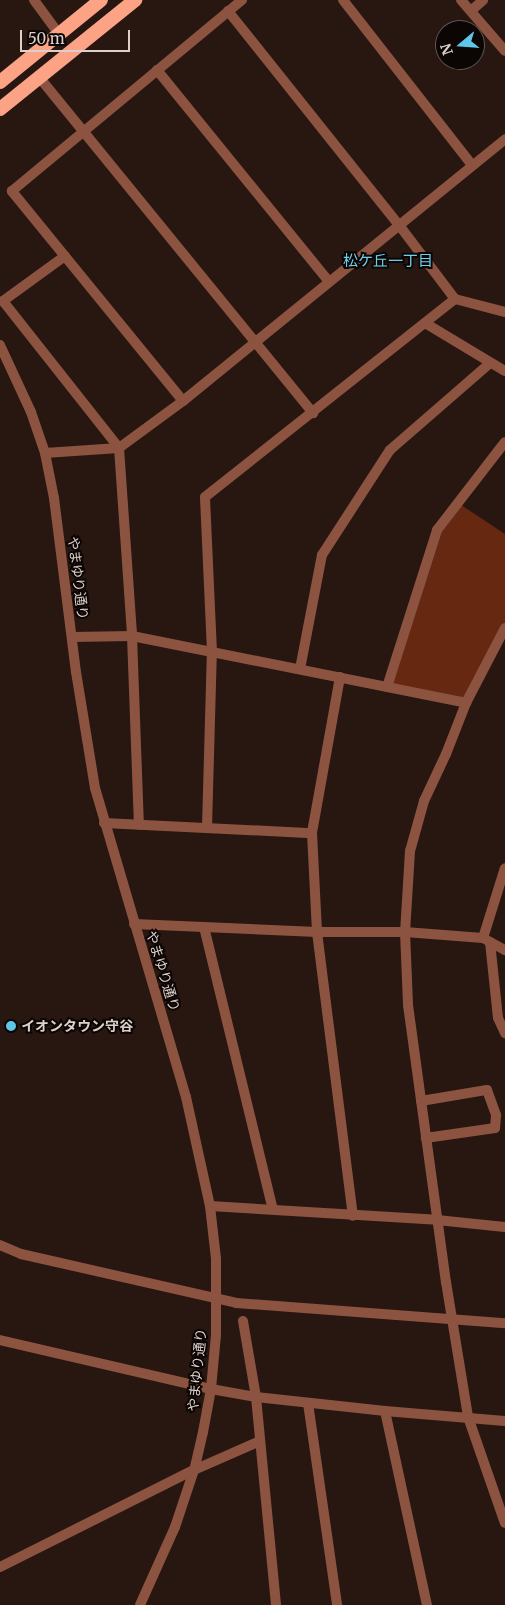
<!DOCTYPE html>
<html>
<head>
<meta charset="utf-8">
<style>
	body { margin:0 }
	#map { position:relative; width:505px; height:1605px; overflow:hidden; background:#281610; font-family:Merriweather,"Noto Sans JP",serif }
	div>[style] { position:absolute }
	.green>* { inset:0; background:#662811 }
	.minor>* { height:10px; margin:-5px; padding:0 5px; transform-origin:5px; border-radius:5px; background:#8c5340 }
	.tertiary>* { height:10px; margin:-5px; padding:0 5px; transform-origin:5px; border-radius:5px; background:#8c5340 }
	.trunk>* { height:14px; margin:-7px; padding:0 7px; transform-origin:7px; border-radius:7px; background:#fba384 }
	.dots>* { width:14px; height:14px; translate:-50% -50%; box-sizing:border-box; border:2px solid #0b0503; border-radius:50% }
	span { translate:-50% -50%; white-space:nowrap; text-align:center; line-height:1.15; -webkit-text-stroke:4px #0b0503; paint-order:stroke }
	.street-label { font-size:14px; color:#ddd0cc }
	.poi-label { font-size:14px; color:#ddd0cc; font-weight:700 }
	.left { translate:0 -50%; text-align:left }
	.neighbourhood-label { font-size:15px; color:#70d1ee }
	.north { position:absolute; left:435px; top:20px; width:50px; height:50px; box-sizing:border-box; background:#0b0503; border:1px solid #5f5653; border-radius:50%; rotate:252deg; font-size:14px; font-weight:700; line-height:20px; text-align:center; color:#ddd0cc }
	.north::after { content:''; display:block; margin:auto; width:18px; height:22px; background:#5cc7e7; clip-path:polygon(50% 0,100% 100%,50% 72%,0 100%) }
	.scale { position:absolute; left:20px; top:30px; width:110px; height:22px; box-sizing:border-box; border:2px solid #ddd0cc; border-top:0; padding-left:6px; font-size:15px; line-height:18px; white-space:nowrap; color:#ddd0cc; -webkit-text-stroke:4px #0b0503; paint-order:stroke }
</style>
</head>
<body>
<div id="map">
	<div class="green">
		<i style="clip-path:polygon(458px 503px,505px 534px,505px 628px,466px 703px,387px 687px,437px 530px)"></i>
	</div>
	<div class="minor">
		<i style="left:34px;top:0;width:42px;rotate:53.7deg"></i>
		<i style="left:343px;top:0;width:209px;rotate:52deg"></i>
		<i style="left:461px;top:0;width:67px;rotate:49.2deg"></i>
		<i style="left:472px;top:10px;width:15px;rotate:-42deg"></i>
		<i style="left:228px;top:11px;width:274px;rotate:51.4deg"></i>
		<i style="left:399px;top:225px;width:93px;rotate:52.9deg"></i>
		<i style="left:455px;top:299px;width:52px;rotate:14.6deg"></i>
		<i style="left:157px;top:70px;width:273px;rotate:50.9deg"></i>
		<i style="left:39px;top:77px;width:434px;rotate:50.8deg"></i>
		<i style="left:65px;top:256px;width:77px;rotate:144deg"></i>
		<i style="left:3px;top:301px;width:187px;rotate:51.7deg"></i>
		<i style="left:119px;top:448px;width:188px;rotate:86deg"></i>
		<i style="left:132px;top:636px;width:189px;rotate:87.9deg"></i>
		<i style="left:425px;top:323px;width:93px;rotate:31deg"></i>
		<i style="left:183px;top:401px;width:271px;rotate:-129.2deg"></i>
		<i style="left:12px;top:191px;width:299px;rotate:-39.7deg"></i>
		<i style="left:45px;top:453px;width:74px;rotate:-3.9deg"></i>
		<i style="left:119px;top:448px;width:79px;rotate:-36.3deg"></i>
		<i style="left:183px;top:401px;width:415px;rotate:-39.1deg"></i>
		<i style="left:72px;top:637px;width:60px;rotate:-1deg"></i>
		<i style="left:132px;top:636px;width:341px;rotate:11.3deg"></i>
		<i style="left:300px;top:669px;width:116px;rotate:-79.1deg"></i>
		<i style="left:322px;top:555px;width:125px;rotate:-57.1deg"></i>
		<i style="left:390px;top:450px;width:133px;rotate:-41deg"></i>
		<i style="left:340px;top:677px;width:158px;rotate:100.2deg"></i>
		<i style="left:312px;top:833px;width:99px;rotate:87.1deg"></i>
		<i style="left:317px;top:932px;width:286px;rotate:82.8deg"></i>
		<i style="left:387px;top:687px;width:165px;rotate:-72.3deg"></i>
		<i style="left:437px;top:530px;width:111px;rotate:-52.3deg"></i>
		<i style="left:104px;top:823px;width:208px;rotate:2.8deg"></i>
		<i style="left:207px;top:827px;width:175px;rotate:-88.4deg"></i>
		<i style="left:212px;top:652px;width:155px;rotate:-92.6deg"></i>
		<i style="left:205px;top:497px;width:319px;rotate:-38.4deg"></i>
		<i style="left:134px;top:924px;width:183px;rotate:2.5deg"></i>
		<i style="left:317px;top:932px;width:88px"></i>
		<i style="left:405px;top:932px;width:78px;rotate:4.4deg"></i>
		<i style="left:483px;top:938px;width:25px;rotate:29deg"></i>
		<i style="left:204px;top:927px;width:290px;rotate:76.3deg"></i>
		<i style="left:483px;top:938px;width:73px;rotate:-72.6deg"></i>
		<i style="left:490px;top:942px;width:76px;rotate:84deg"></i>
		<i style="left:498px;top:1018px;width:17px;rotate:65deg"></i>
		<i style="left:421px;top:1101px;width:67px;rotate:-9.5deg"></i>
		<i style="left:487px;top:1090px;width:27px;rotate:70deg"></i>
		<i style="left:496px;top:1115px;width:13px;rotate:94deg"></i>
		<i style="left:495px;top:1128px;width:70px;rotate:171.8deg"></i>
		<i style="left:210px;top:1206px;width:227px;rotate:3.5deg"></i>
		<i style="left:437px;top:1220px;width:68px;rotate:5.9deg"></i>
		<i style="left:243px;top:1321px;width:77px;rotate:80.3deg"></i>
		<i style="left:256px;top:1397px;width:209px;rotate:84.5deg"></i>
		<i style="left:0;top:1340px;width:217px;rotate:13.1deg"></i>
		<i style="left:211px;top:1389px;width:46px;rotate:10.1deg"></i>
		<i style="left:256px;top:1397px;width:130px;rotate:6.2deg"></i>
		<i style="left:385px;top:1411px;width:120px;rotate:4.8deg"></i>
		<i style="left:308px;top:1403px;width:204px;rotate:81.8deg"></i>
		<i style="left:385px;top:1411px;width:198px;rotate:77.8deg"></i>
		<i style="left:0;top:1567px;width:217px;rotate:-26.6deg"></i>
		<i style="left:194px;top:1470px;width:72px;rotate:-23.7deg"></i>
	</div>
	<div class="tertiary">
		<i style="left:0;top:345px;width:74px;rotate:65.2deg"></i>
		<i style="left:31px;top:412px;width:43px;rotate:71.1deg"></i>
		<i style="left:45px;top:453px;width:46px;rotate:78.7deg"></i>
		<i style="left:54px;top:498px;width:175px;rotate:82.8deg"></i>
		<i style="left:76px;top:672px;width:118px;rotate:80.7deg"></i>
		<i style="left:95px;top:788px;width:322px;rotate:73.6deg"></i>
		<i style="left:186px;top:1097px;width:112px;rotate:77.6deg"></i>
		<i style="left:210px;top:1206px;width:53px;rotate:83.5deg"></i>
		<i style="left:216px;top:1259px;width:76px;rotate:90deg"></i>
		<i style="left:216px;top:1335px;width:54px;rotate:95.3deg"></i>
		<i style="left:211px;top:1389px;width:44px;rotate:100.5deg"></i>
		<i style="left:203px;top:1432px;width:39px;rotate:103deg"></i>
		<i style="left:194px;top:1470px;width:60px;rotate:108.4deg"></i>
		<i style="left:175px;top:1527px;width:85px;rotate:114.2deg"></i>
		<i style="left:505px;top:628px;width:85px;rotate:117.5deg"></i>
		<i style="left:466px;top:703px;width:55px;rotate:111.4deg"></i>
		<i style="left:446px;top:754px;width:52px;rotate:115.1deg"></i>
		<i style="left:424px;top:801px;width:52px;rotate:105.6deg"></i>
		<i style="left:410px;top:851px;width:81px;rotate:93.5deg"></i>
		<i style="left:405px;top:932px;width:73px;rotate:87.6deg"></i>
		<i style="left:408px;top:1005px;width:280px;rotate:82.2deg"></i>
		<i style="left:446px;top:1282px;width:137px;rotate:80.7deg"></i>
		<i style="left:468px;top:1417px;width:112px;rotate:70.8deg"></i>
		<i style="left:0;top:1245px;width:23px;rotate:23deg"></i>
		<i style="left:21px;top:1254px;width:221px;rotate:12.8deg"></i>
		<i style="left:236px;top:1303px;width:270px;rotate:4.3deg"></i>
	</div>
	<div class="trunk">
		<i style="left:0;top:82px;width:130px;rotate:-39.1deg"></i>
		<i style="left:0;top:109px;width:174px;rotate:-38.9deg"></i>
	</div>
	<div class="dots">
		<i style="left:11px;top:1026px;background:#5cc7e7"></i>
	</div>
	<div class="street-label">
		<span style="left:78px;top:578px;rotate:83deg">やまゆり通り</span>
		<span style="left:163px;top:971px;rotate:73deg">やまゆり通り</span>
		<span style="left:197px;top:1370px;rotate:-84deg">やまゆり通り</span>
	</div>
	<div class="poi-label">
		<span class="left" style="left:21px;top:1026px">イオンタウン守谷</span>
	</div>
	<div class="neighbourhood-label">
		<span style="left:388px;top:261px">松ケ丘一丁目</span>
	</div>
	<div class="north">N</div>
	<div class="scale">50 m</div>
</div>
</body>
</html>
